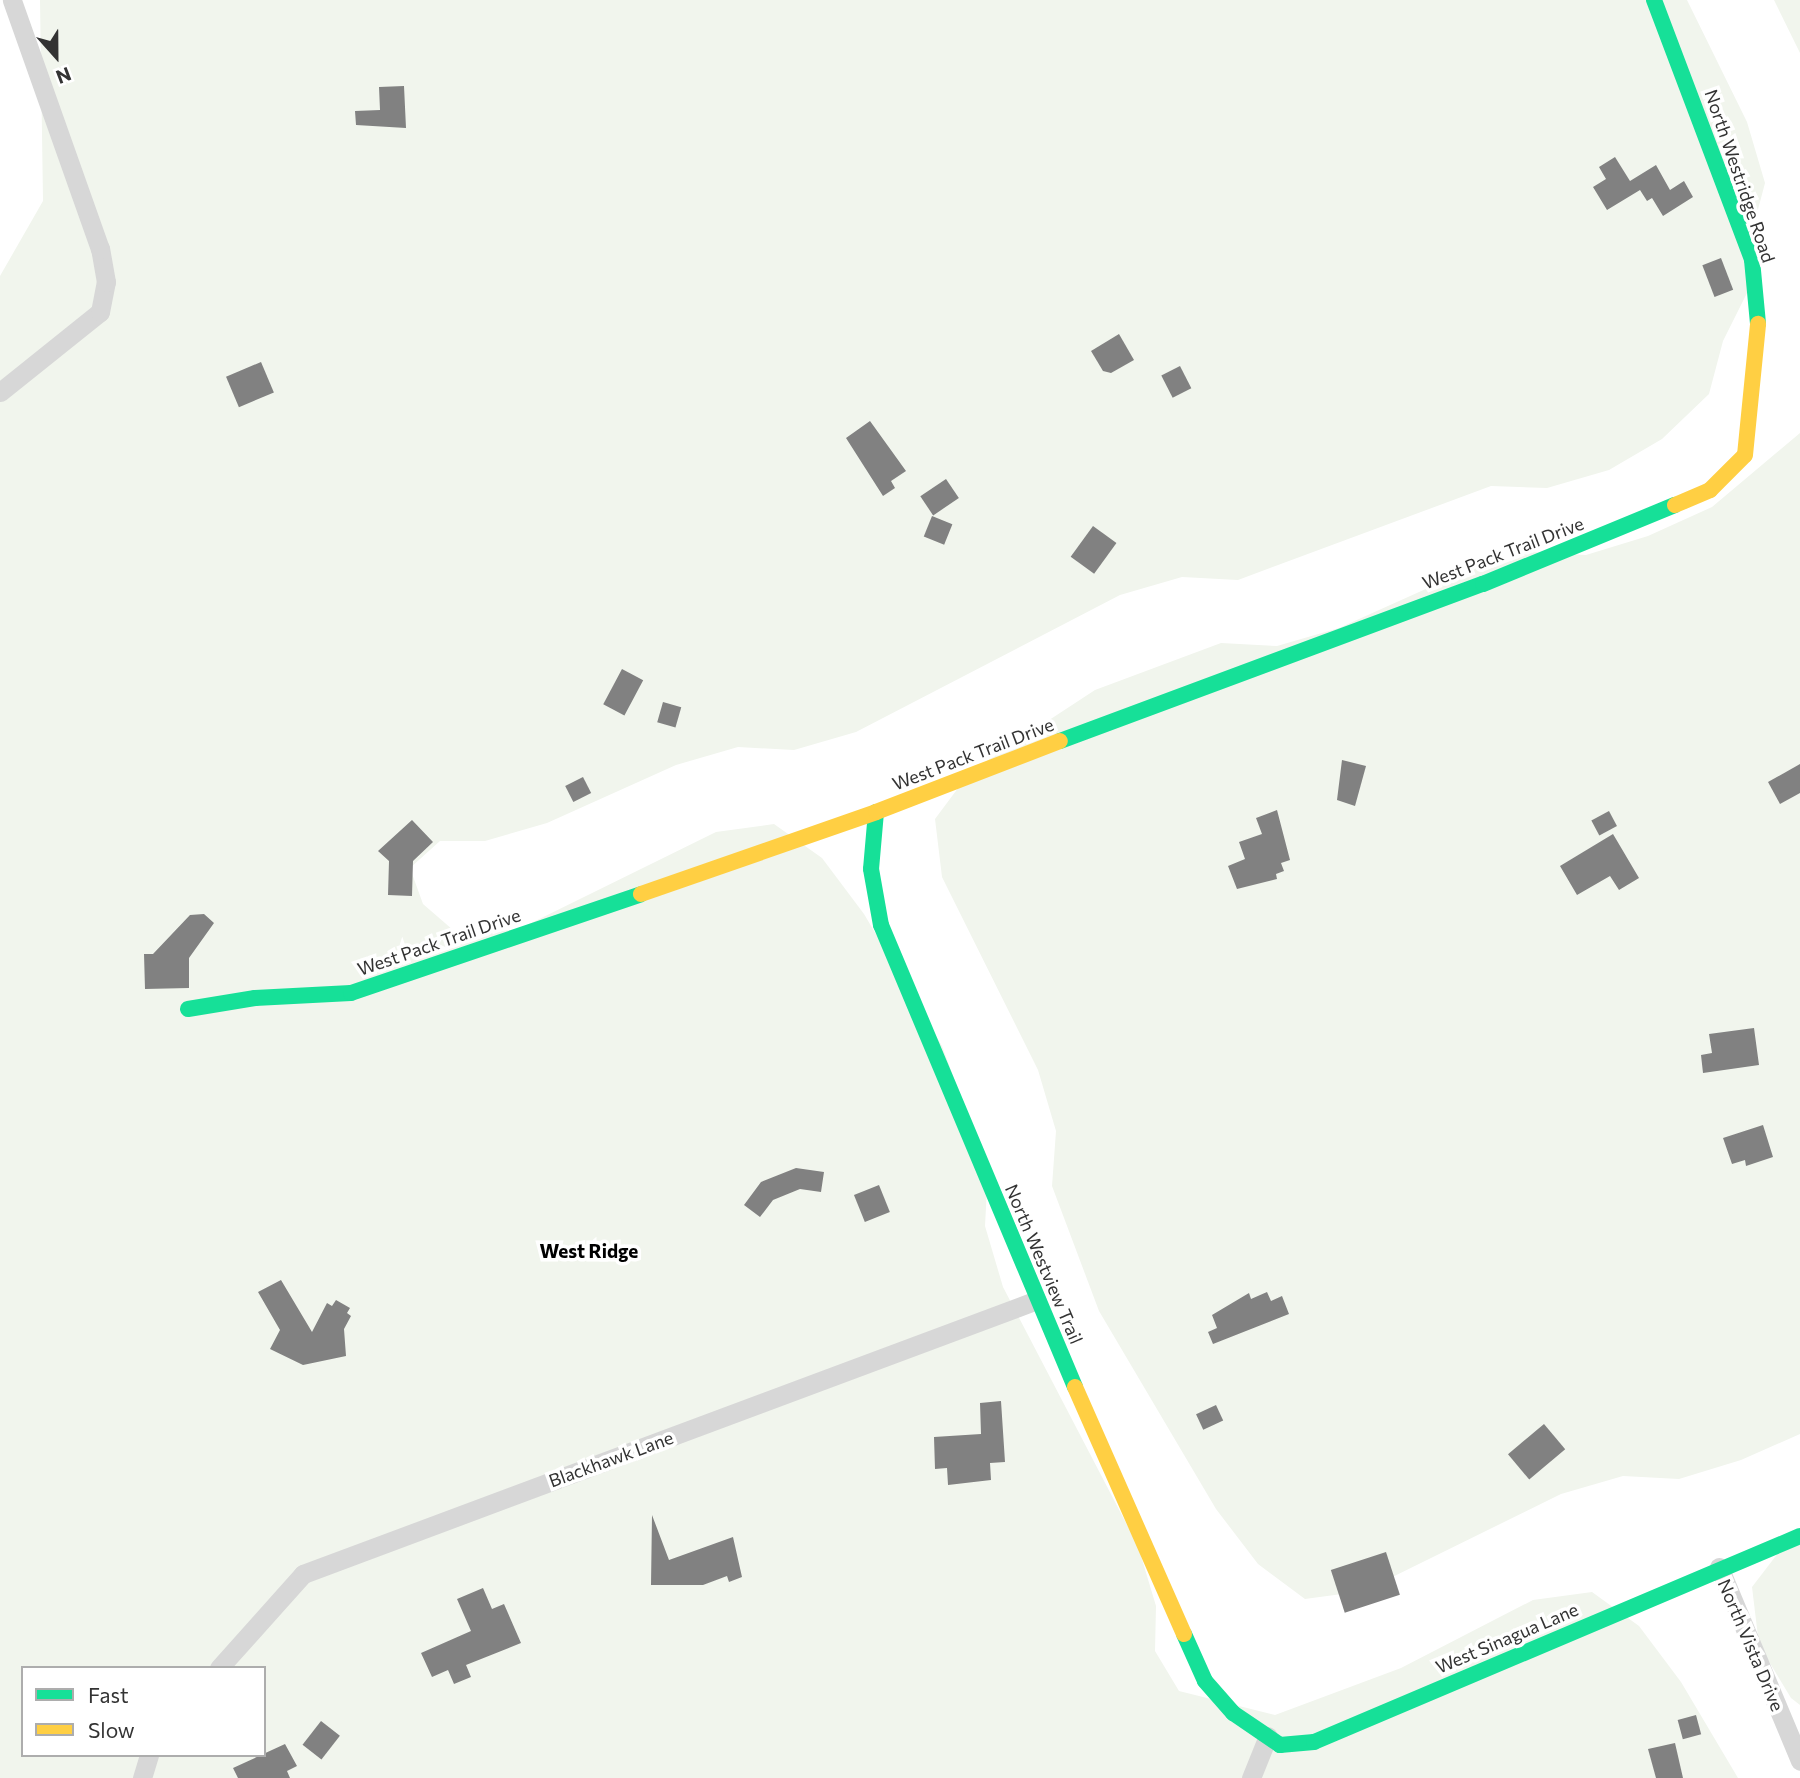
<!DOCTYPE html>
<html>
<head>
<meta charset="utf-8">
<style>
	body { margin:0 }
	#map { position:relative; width:1800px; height:1778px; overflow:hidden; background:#fff; font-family:Commissioner,sans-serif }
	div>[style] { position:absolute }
	.green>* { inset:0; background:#f1f5ed }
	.building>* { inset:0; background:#818181; transform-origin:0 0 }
	.street>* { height:19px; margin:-9.5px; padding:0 9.5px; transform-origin:9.5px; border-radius:9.5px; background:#d7d7d7 }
	.fast>* { height:16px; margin:-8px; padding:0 8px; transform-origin:8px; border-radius:8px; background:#16e098 }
	.slow>* { height:16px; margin:-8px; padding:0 8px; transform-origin:8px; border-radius:8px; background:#ffcf43 }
	span { translate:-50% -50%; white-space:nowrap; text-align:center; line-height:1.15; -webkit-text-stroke:7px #fff; paint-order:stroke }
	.street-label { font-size:18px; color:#333 }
	.neighbourhood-label { font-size:19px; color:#000; font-weight:700 }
	.legend { position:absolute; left:21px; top:1666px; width:245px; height:91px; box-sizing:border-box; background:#fff; border:2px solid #adadad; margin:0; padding:9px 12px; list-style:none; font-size:21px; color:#333 }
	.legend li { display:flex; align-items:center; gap:14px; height:35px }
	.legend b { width:35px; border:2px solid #adadad }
	.north { position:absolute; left:21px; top:21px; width:70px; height:70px; -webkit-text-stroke:5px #fff; paint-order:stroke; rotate:159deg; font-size:19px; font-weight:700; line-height:28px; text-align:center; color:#333 }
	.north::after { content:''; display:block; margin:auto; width:24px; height:32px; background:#333; clip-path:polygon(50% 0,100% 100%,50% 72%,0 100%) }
</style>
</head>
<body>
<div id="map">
	<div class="green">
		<i style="clip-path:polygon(evenodd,40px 0,1687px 0,1747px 122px,1765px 183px,1751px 236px,1748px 291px,1723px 341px,1709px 394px,1662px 439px,1609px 470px,1547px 488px,1491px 486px,1238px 580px,1182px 577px,1120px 595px,856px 732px,794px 750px,738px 747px,676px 765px,547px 823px,485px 841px,440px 841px,410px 868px,423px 904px,460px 936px,519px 929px,716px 832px,774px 824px,822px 858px,864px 914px,942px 1046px,988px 1170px,985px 1226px,1003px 1287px,1138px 1546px,1156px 1606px,1155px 1651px,1179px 1691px,1275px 1715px,1401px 1668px,1533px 1600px,1592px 1592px,1639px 1626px,1681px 1682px,1738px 1778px,0 1778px,0 276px,43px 201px,40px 0,23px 1668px,264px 1668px,264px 1755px,23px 1755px,23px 1668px)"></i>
		<i style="clip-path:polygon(1774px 0,1800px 0,1800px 53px)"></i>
		<i style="clip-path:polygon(1800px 433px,1800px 1434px,1741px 1460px,1679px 1479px,1623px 1476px,1561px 1494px,1364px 1591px,1305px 1599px,1258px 1564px,1216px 1509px,1099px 1311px,1052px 1186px,1056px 1131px,1038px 1070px,942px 877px,935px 819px,970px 772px,1095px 690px,1221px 643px,1277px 646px,1339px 628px,1468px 570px,1530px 552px,1586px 555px,1648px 536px,1712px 507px)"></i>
		<i style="clip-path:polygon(1800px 1531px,1800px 1705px,1791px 1698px,1759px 1645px,1752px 1587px,1788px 1540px)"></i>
	</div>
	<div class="building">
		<i style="clip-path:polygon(404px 86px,406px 128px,356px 125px,355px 111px,380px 110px,379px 87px)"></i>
		<i style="clip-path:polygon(1615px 157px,1630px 181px,1656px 165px,1670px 190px,1684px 181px,1693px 197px,1663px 216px,1652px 198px,1647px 201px,1640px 190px,1607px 210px,1593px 187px,1606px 179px,1599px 167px)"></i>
		<i style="left:1721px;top:258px;width:34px;height:20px;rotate:69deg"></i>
		<i style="clip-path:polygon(1119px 334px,1134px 360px,1111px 373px,1103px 371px,1091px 351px)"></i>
		<i style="left:261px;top:362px;width:33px;height:38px;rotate:67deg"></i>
		<i style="left:1180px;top:366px;width:25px;height:21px;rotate:63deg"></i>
		<i style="clip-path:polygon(870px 421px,906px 471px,891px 481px,895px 488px,883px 496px,846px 438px)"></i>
		<i style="left:946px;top:479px;width:23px;height:31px;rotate:56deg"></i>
		<i style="left:932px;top:516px;width:22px;height:22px;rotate:22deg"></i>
		<i style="left:1093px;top:526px;width:29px;height:38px;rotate:36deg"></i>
		<i style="left:622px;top:669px;width:24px;height:40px;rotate:28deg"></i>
		<i style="left:663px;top:702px;width:19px;height:21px;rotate:16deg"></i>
		<i style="clip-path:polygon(1342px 760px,1366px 766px,1355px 806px,1337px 800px)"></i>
		<i style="clip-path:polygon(1800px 764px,1800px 793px,1780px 804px,1768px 782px)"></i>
		<i style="left:583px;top:777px;width:18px;height:20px;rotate:63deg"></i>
		<i style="clip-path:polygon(1277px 810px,1290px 860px,1281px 863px,1284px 871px,1276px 874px,1277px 879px,1237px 889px,1228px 866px,1245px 859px,1239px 842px,1262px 834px,1256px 818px)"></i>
		<i style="left:1609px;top:811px;width:17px;height:20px;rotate:62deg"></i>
		<i style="clip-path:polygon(412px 820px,433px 842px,413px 861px,412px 896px,388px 895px,389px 861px,378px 851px)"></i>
		<i style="clip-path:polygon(1613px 834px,1639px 878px,1619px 890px,1610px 876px,1577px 895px,1560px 866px)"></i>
		<i style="clip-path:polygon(204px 914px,214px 923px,189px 958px,189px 988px,145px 989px,144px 954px,153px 954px,190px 915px)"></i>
		<i style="clip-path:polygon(1754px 1028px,1759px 1065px,1703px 1073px,1701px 1055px,1712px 1053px,1709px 1034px)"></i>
		<i style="clip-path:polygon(1763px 1125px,1773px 1157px,1746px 1166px,1745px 1160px,1732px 1164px,1723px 1138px)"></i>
		<i style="clip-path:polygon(796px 1168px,824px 1172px,821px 1192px,800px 1189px,773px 1200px,760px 1217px,744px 1205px,761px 1182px)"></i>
		<i style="left:879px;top:1185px;width:29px;height:27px;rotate:68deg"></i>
		<i style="clip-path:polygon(281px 1280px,312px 1332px,327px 1303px,332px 1306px,336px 1300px,350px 1308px,347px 1313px,351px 1316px,344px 1329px,346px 1356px,303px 1365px,270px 1349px,280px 1330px,258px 1292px)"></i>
		<i style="clip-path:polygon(1267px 1292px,1271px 1301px,1282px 1296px,1289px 1314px,1213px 1344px,1208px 1332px,1217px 1328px,1212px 1315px,1249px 1293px,1251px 1299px)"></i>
		<i style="clip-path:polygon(1001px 1401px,1005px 1462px,990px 1463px,991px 1480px,948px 1485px,947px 1468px,935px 1469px,934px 1437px,981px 1434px,980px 1403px)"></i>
		<i style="left:1216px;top:1405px;width:17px;height:22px;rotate:65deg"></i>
		<i style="left:1544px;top:1424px;width:33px;height:47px;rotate:50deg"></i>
		<i style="clip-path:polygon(652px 1515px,669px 1560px,733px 1537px,742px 1577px,729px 1582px,727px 1576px,703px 1585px,651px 1585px)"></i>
		<i style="left:1386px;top:1552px;width:45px;height:58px;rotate:72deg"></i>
		<i style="clip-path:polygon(483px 1588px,492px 1609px,504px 1604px,521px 1643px,466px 1665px,471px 1677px,454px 1684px,448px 1670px,432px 1677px,421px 1653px,471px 1631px,457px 1599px)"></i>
		<i style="left:1696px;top:1715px;width:20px;height:19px;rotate:75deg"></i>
		<i style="left:321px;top:1721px;width:24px;height:30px;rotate:38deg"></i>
		<i style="clip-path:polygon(1675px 1743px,1683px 1778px,1656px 1778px,1648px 1749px)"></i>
		<i style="clip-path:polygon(285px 1744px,297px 1766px,287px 1771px,290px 1778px,238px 1778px,233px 1768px)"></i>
	</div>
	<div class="street">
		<i style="left:0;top:392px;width:128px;rotate:-38.7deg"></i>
		<i style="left:100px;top:312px;width:31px;rotate:-79deg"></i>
		<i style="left:106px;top:282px;width:34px;rotate:-100deg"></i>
		<i style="left:100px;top:249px;width:264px;rotate:-109.5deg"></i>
		<i style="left:1719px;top:1567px;width:210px;rotate:67.3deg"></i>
		<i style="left:219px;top:1668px;width:126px;rotate:-48.2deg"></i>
		<i style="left:303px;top:1574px;width:783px;rotate:-20.47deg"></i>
		<i style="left:142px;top:1778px;width:24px;rotate:-73deg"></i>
		<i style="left:1251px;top:1778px;width:45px;rotate:-68deg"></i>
	</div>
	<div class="fast">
		<i style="left:1654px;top:0;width:278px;rotate:69.3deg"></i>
		<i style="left:1752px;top:260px;width:64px;rotate:84.6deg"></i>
		<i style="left:1060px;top:741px;width:451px;rotate:-20.4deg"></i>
		<i style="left:1483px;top:584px;width:208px;rotate:-22.4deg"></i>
		<i style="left:876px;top:812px;width:57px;rotate:95deg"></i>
		<i style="left:871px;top:869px;width:57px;rotate:79.9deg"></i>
		<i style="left:881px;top:925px;width:501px;rotate:67.22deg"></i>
		<i style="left:188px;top:1009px;width:68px;rotate:-9.3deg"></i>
		<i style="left:255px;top:998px;width:96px;rotate:-3deg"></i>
		<i style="left:351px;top:993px;width:306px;rotate:-18.8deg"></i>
		<i style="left:1184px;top:1634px;width:51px;rotate:65.9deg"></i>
		<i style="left:1205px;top:1681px;width:43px;rotate:48.8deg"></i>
		<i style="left:1233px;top:1713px;width:57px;rotate:34.2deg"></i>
		<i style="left:1280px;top:1745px;width:34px;rotate:-5deg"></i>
		<i style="left:1314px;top:1742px;width:528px;rotate:-22.97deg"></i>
	</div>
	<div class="slow">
		<i style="left:1675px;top:505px;width:38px;rotate:-23deg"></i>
		<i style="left:1710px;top:490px;width:49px;rotate:-45deg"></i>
		<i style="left:1745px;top:455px;width:132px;rotate:-84.3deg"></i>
		<i style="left:641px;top:894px;width:249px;rotate:-19.2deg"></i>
		<i style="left:876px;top:812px;width:197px;rotate:-21.1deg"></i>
		<i style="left:1075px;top:1387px;width:270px;rotate:66.2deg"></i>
	</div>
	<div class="street-label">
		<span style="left:1740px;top:176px;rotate:71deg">North Westridge Road</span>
		<span style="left:1503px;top:553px;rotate:-21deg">West Pack Trail Drive</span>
		<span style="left:973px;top:754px;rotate:-21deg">West Pack Trail Drive</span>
		<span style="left:439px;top:942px;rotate:-19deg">West Pack Trail Drive</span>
		<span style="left:1044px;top:1264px;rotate:67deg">North Westview Trail</span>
		<span style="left:611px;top:1459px;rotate:-20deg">Blackhawk Lane</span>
		<span style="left:1507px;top:1638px;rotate:-23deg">West Sinagua Lane</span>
		<span style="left:1751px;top:1645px;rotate:67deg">North Vista Drive</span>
	</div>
	<div class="neighbourhood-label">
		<span style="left:589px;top:1251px">West Ridge</span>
	</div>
	<ul class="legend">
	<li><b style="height:9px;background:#16e098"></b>Fast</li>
	<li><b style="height:9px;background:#ffcf43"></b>Slow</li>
	</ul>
	<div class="north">N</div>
</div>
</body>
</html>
